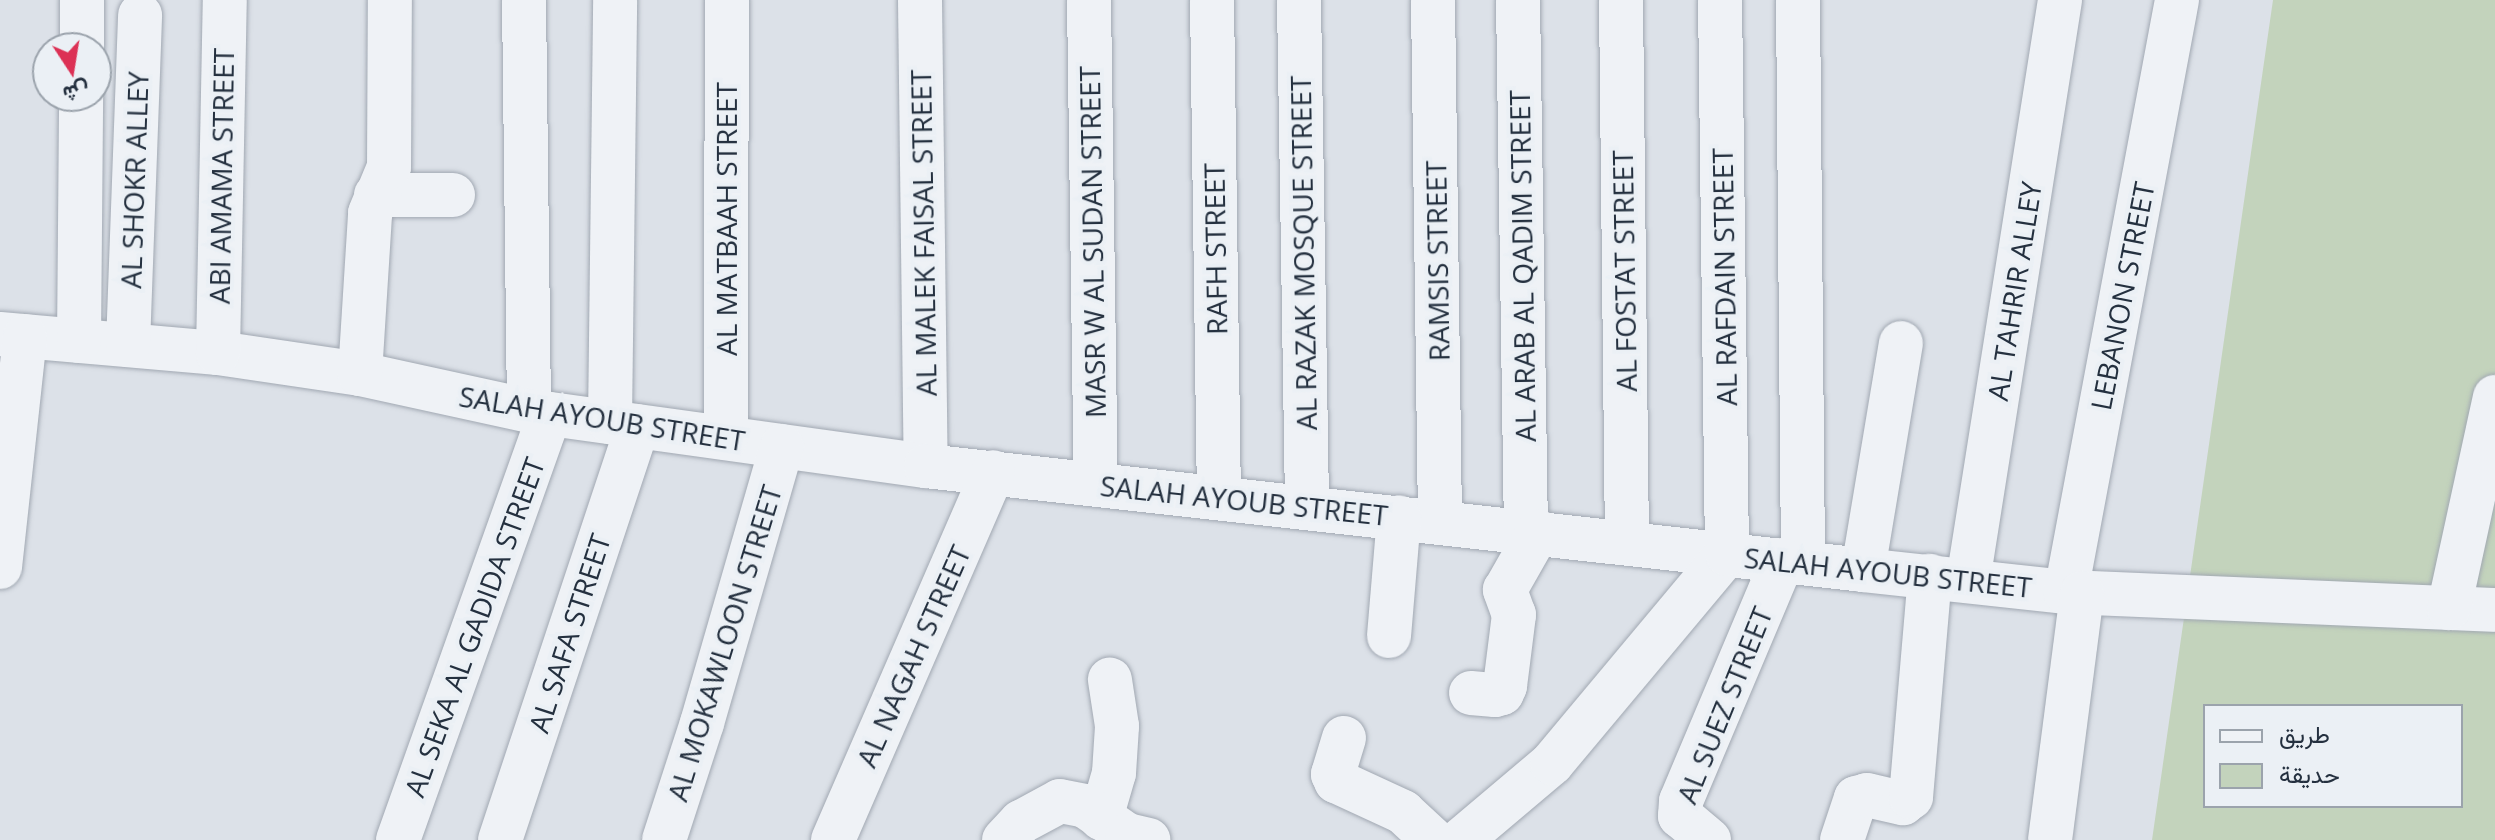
<!DOCTYPE html>
<html>
<head>
<meta charset="utf-8">
<style>
	body { margin:0 }
	#map { position:relative; width:2495px; height:840px; overflow:hidden; background:#dce1e8; font-family:"Open Sans",Vazirmatn,sans-serif }
	div>[style] { position:absolute }
	.green>* { inset:0; background:#c3d3bc }
	.roads { filter:drop-shadow(0 0 2px #a1a8b2) drop-shadow(0 0 2px #a1a8b2) }
	.minor>* { height:44px; margin:-22px; padding:0 22px; transform-origin:22px; border-radius:22px; background:#eff2f6 }
	span { translate:-50% -50%; white-space:nowrap; text-align:center; line-height:1.15; -webkit-text-stroke:8px #ebf0f5; paint-order:stroke }
	.street-label { font-size:28px; color:#24303f }
	.legend { position:absolute; left:2203px; top:704px; width:260px; height:104px; box-sizing:border-box; background:#ebf0f5; border:2px solid #9ba3ac; margin:0; padding:10px 14px; list-style:none; font-size:24px; color:#24303f }
	.legend li { display:flex; align-items:center; gap:16px; height:40px }
	.legend b { width:40px; border:2px solid #9ba3ac }
	.north { position:absolute; left:32px; top:32px; width:80px; height:80px; box-sizing:border-box; background:#ebf0f5; border:2px solid #9ba3ac; border-radius:50%; rotate:168deg; font-size:22px; font-weight:700; line-height:32px; text-align:center; color:#24303f }
	.north::after { content:''; display:block; margin:auto; width:28px; height:36px; background:#dc3155; clip-path:polygon(50% 0,100% 100%,50% 72%,0 100%) }
</style>
</head>
<body>
<div id="map">
	<div class="green">
		<i style="clip-path:polygon(evenodd,2273px 0,2495px 0,2495px 840px,2152px 840px,2273px 0,2205px 706px,2461px 706px,2461px 806px,2205px 806px,2205px 706px)"></i>
	</div>
	<div class="roads">
		<div class="minor">
			<i style="left:524px;top:0;width:411px;rotate:89.3deg"></i>
			<i style="left:920px;top:0;width:466px;rotate:89.3deg"></i>
			<i style="left:1089px;top:0;width:484px;rotate:89.2deg"></i>
			<i style="left:1212px;top:0;width:498px;rotate:89.2deg"></i>
			<i style="left:1299px;top:0;width:506px;rotate:89.09deg"></i>
			<i style="left:1433px;top:0;width:522px;rotate:89.23deg"></i>
			<i style="left:1518px;top:0;width:531px;rotate:89.14deg"></i>
			<i style="left:1621px;top:0;width:542px;rotate:89.37deg"></i>
			<i style="left:1798px;top:0;width:563px;rotate:89.49deg"></i>
			<i style="left:82px;top:48px;width:48px;rotate:-90deg"></i>
			<i style="left:376px;top:195px;width:77px"></i>
			<i style="left:0;top:334px;width:219px;rotate:5deg"></i>
			<i style="left:218px;top:353px;width:144px;rotate:8.4deg"></i>
			<i style="left:360px;top:374px;width:173px;rotate:12.3deg"></i>
			<i style="left:529px;top:411px;width:401px;rotate:7.9deg"></i>
			<i style="left:926px;top:466px;width:943px;rotate:6.33deg"></i>
			<i style="left:1863px;top:570px;width:204px;rotate:6.2deg"></i>
			<i style="left:2066px;top:592px;width:429px;rotate:2.4deg"></i>
			<i style="left:79px;top:341px;width:245px;rotate:-89.5deg"></i>
			<i style="left:128px;top:345px;width:330px;rotate:-87.9deg"></i>
			<i style="left:218px;top:353px;width:353px;rotate:-88.9deg"></i>
			<i style="left:360px;top:374px;width:161px;rotate:-86.4deg"></i>
			<i style="left:370px;top:213px;width:50px;rotate:-67.6deg"></i>
			<i style="left:389px;top:167px;width:167px;rotate:-89.7deg"></i>
			<i style="left:610px;top:422px;width:422px;rotate:-89.3deg"></i>
			<i style="left:726px;top:438px;width:438px;rotate:-89.9deg"></i>
			<i style="left:0;top:567px;width:232px;rotate:-83.8deg"></i>
			<i style="left:1863px;top:570px;width:230px;rotate:-80.5deg"></i>
			<i style="left:1968px;top:581px;width:588px;rotate:-81deg"></i>
			<i style="left:2066px;top:592px;width:602px;rotate:-79.38deg"></i>
			<i style="left:2449px;top:608px;width:216px;rotate:-77.7deg"></i>
			<i style="left:1389px;top:636px;width:119px;rotate:-85.2deg"></i>
			<i style="left:1471px;top:693px;width:24px;rotate:5deg"></i>
			<i style="left:1495px;top:695px;width:7px;rotate:-16deg"></i>
			<i style="left:1502px;top:693px;width:8px;rotate:-67deg"></i>
			<i style="left:1505px;top:686px;width:72px;rotate:-82.8deg"></i>
			<i style="left:1514px;top:615px;width:27px;rotate:-110deg"></i>
			<i style="left:1505px;top:590px;width:67px;rotate:-60.4deg"></i>
			<i style="left:1344px;top:738px;width:38px;rotate:107deg"></i>
			<i style="left:1333px;top:774px;width:8px;rotate:67deg"></i>
			<i style="left:1336px;top:781px;width:74px;rotate:24.8deg"></i>
			<i style="left:1403px;top:812px;width:41px;rotate:43deg"></i>
			<i style="left:1101px;top:818px;width:47px;rotate:-73.9deg"></i>
			<i style="left:1114px;top:773px;width:47px;rotate:-86.3deg"></i>
			<i style="left:1117px;top:726px;width:47px;rotate:-98.7deg"></i>
			<i style="left:398px;top:840px;width:452px;rotate:-70.4deg"></i>
			<i style="left:500px;top:840px;width:436px;rotate:-71.6deg"></i>
			<i style="left:664px;top:840px;width:123px;rotate:-72deg"></i>
			<i style="left:702px;top:723px;width:288px;rotate:-73.9deg"></i>
			<i style="left:833px;top:840px;width:401px;rotate:-66.5deg"></i>
			<i style="left:1004px;top:840px;width:25px;rotate:-47deg"></i>
			<i style="left:1021px;top:822px;width:44px;rotate:-28.3deg"></i>
			<i style="left:1060px;top:801px;width:25px;rotate:11deg"></i>
			<i style="left:1085px;top:806px;width:51px;rotate:34.6deg"></i>
			<i style="left:1127px;top:835px;width:22px;rotate:13deg"></i>
			<i style="left:1461px;top:840px;width:119px;rotate:-40.2deg"></i>
			<i style="left:1552px;top:763px;width:273px;rotate:-50.1deg"></i>
			<i style="left:1727px;top:554px;width:554px;rotate:-90.72deg"></i>
			<i style="left:1709px;top:840px;width:38px;rotate:-140deg"></i>
			<i style="left:1680px;top:816px;width:15px;rotate:-86deg"></i>
			<i style="left:1681px;top:801px;width:262px;rotate:-67.1deg"></i>
			<i style="left:1842px;top:840px;width:44px;rotate:-71.6deg"></i>
			<i style="left:1856px;top:798px;width:11px;rotate:-15deg"></i>
			<i style="left:1867px;top:795px;width:37px;rotate:13deg"></i>
			<i style="left:1903px;top:803px;width:10px;rotate:-37deg"></i>
			<i style="left:1911px;top:797px;width:222px;rotate:-85.1deg"></i>
			<i style="left:2050px;top:840px;width:249px;rotate:-82.6deg"></i>
		</div>
	</div>
	<div class="street-label">
		<span style="left:221px;top:176px;rotate:-89deg">ABI AMAMA STREET</span>
		<span style="left:134px;top:180px;rotate:-88deg">AL SHOKR ALLEY</span>
		<span style="left:726px;top:219px;rotate:-90deg">AL MATBAAH STREET</span>
		<span style="left:923px;top:233px;rotate:-91deg">AL MALEK FAISAL STREET</span>
		<span style="left:1092px;top:242px;rotate:-91deg">MASR W AL SUDAN STREET</span>
		<span style="left:1215px;top:249px;rotate:-91deg">RAFH STREET</span>
		<span style="left:1303px;top:253px;rotate:-91deg">AL RAZAK MOSQUE STREET</span>
		<span style="left:1437px;top:261px;rotate:-91deg">RAMSIS STREET</span>
		<span style="left:1522px;top:266px;rotate:-91deg">AL ARAB AL QADIM STREET</span>
		<span style="left:1624px;top:271px;rotate:-91deg">AL FOSTAT STREET</span>
		<span style="left:1724px;top:277px;rotate:-91deg">AL RAFDAIN STREET</span>
		<span style="left:2014px;top:291px;rotate:-81deg">AL TAHRIR ALLEY</span>
		<span style="left:2122px;top:296px;rotate:-79deg">LEBANON STREET</span>
		<span style="left:602px;top:418px;rotate:9deg">SALAH AYOUB STREET</span>
		<span style="left:1244px;top:500px;rotate:6deg">SALAH AYOUB STREET</span>
		<span style="left:1888px;top:572px;rotate:6deg">SALAH AYOUB STREET</span>
		<span style="left:474px;top:627px;rotate:-70deg">AL SEKA AL GADIDA STREET</span>
		<span style="left:569px;top:633px;rotate:-72deg">AL SAFA STREET</span>
		<span style="left:724px;top:643px;rotate:-73deg">AL MOKAWLOON STREET</span>
		<span style="left:913px;top:656px;rotate:-66deg">AL NAGAH STREET</span>
		<span style="left:1724px;top:705px;rotate:-68deg">AL SUEZ STREET</span>
	</div>
	<ul class="legend">
	<li><b style="height:10px;background:#eff2f6"></b>طريق</li>
	<li><b style="height:22px;background:#c3d3bc"></b>حديقة</li>
	</ul>
	<div class="north">ش</div>
</div>
</body>
</html>
